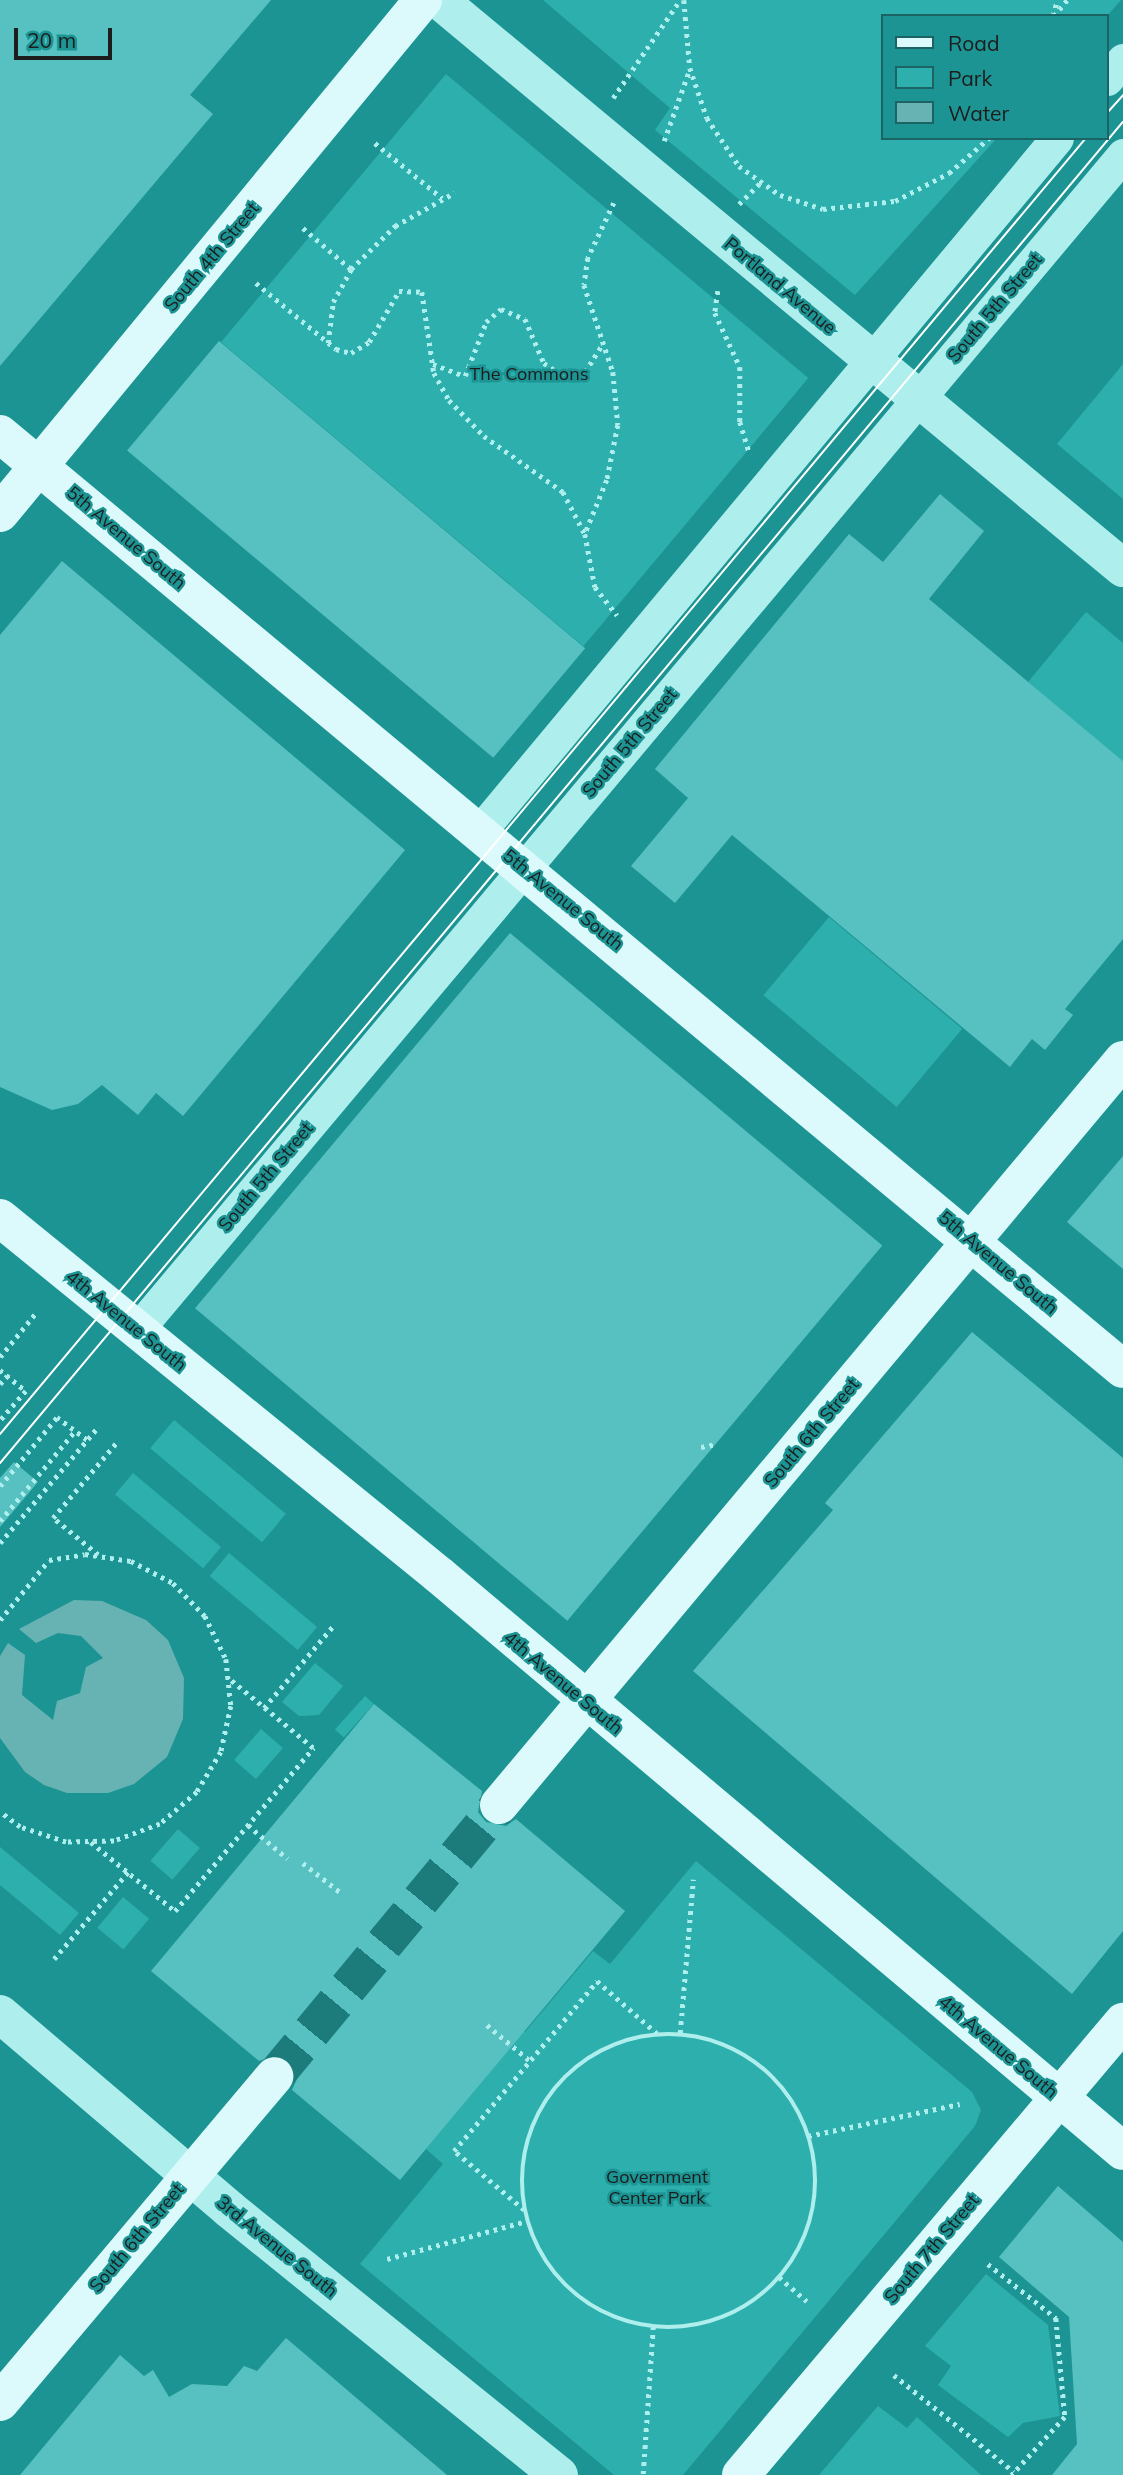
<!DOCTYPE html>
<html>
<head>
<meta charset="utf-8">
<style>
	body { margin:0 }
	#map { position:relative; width:1123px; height:2475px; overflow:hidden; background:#1c9493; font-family:Mulish,sans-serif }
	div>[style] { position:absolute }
	.green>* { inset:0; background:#2dafad; transform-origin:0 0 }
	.water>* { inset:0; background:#67b3b3 }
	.building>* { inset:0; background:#56c1c0; transform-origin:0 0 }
	.secondary-tunnel>* { height:38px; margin-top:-19px; transform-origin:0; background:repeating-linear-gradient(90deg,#1c7c7b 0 38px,transparent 0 57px) }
	.path>* { height:4.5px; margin-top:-2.25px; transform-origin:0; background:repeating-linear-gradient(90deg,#aeefee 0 3.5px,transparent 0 8.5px) }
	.path>.ring { margin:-2.25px; padding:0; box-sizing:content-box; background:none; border:4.5px solid #aeefee; border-radius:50% }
	.minor>* { height:33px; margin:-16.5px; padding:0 16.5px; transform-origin:16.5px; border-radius:16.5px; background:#aeefee }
	.tertiary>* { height:38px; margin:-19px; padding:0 19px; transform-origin:19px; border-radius:19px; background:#aeefee }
	.secondary>* { height:38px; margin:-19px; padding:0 19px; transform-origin:19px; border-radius:19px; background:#dcfafb }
	.tram>* { height:2px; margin:-1px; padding:0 1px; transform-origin:1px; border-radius:1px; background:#fff }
	span { translate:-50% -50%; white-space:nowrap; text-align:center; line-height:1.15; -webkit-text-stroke:5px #1c9493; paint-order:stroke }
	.street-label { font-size:18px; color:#1d1d1d }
	.park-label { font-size:18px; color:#1b1d1d }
	.legend { position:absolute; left:881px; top:14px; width:228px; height:126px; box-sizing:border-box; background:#1c9493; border:2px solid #1c6464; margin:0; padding:9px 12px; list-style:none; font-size:21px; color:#1d1d1d }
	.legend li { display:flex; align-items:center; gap:14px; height:35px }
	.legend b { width:35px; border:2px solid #1c6464 }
	.scale { position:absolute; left:14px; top:28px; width:98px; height:32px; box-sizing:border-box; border:4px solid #1d1d1d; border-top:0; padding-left:9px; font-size:21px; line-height:24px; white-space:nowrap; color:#1d1d1d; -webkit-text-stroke:5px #1c9493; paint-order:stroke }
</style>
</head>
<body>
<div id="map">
	<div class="green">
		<i style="clip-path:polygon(543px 0,1121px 0,1107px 16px,883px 16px,883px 138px,997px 138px,855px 295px,655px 130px,670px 108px)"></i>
		<i style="left:446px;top:74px;width:473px;height:350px;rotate:40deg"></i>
		<i style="clip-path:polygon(1123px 364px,1123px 499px,1057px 444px)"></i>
		<i style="clip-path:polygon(1086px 612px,1123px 643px,1123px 761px,1028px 682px)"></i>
		<i style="left:829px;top:917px;width:174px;height:102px;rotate:40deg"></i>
		<i style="left:174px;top:1420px;width:146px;height:37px;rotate:40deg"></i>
		<i style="left:133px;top:1473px;width:115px;height:28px;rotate:40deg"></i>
		<i style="left:229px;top:1553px;width:115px;height:30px;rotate:40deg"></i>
		<i style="clip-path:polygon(315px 1663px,343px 1686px,319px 1715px,299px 1716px,282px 1702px)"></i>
		<i style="left:365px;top:1696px;width:12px;height:45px;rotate:42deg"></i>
		<i style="left:261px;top:1729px;width:29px;height:41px;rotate:41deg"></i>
		<i style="left:178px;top:1829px;width:29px;height:42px;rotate:41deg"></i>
		<i style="clip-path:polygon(0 1847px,79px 1913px,60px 1935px,0 1885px)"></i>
		<i style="clip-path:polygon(696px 1861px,972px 2092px,981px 2110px,975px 2126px,683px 2475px,614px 2475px,360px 2264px,443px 2164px,426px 2149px,500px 2060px,499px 2011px,525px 2032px,593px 1951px,610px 1964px)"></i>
		<i style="left:123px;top:1897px;width:34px;height:40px;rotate:40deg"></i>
		<i style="clip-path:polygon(986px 2274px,1048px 2325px,1060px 2416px,1023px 2423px,1008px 2437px,938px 2385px,951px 2366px,925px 2346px)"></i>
		<i style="clip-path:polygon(878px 2406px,907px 2428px,917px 2417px,981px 2475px,819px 2475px)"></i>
	</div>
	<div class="water">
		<i style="clip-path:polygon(74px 1600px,102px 1601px,146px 1620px,168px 1640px,184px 1678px,183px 1719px,167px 1757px,134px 1784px,108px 1793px,67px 1793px,44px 1785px,25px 1772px,0 1738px,0 1656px,8px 1643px,25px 1655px,22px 1695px,53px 1720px,57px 1701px,80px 1693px,86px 1667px,103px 1658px,81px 1636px,58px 1633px,36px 1643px,19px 1629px)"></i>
	</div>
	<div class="building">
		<i style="clip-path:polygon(0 0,271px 0,190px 95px,213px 114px,0 366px)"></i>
		<i style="left:219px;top:341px;width:478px;height:143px;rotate:40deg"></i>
		<i style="clip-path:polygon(940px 494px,984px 531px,929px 599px,1123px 761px,1123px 939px,1065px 1009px,1073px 1015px,1045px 1050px,1032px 1039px,1010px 1067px,732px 835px,675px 903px,631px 866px,688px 798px,655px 769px,849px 534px,883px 562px)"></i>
		<i style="clip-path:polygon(62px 561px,405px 850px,183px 1116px,156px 1093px,138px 1115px,102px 1085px,78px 1104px,52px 1110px,0 1087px,0 635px)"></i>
		<i style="left:510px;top:933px;width:486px;height:490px;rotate:40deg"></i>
		<i style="clip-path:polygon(1123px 1156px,1123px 1269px,1067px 1222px)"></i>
		<i style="clip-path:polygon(972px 1332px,1123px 1458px,1123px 1931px,1072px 1994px,693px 1671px,833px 1510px,825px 1503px)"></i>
		<i style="clip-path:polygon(14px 1462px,38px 1482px,0 1527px,0 1478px)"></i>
		<i style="clip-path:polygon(374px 1704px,482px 1791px,478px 1812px,486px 1822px,506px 1826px,516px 1819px,625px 1911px,400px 2180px,292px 2090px,297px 2079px,290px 2060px,278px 2054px,259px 2061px,151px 1971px)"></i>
		<i style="clip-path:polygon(1058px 2186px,1123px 2242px,1123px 2475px,1052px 2475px,1077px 2444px,1069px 2317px,999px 2257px)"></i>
		<i style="clip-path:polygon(286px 2338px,447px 2475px,20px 2475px,120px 2355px,144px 2376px,153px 2370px,169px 2397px,192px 2384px,227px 2386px,244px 2366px,257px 2371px)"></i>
	</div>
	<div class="secondary-tunnel">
		<i style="left:275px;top:2076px;width:352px;rotate:-50.4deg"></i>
	</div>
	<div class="path">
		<i style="left:684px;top:0;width:68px;rotate:85deg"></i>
		<i style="left:690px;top:68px;width:53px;rotate:71.2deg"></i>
		<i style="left:707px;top:118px;width:58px;rotate:56.3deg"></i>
		<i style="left:739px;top:166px;width:50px;rotate:35.3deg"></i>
		<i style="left:780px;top:195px;width:45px;rotate:18deg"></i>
		<i style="left:823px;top:209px;width:72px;rotate:-6.3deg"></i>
		<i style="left:895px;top:201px;width:61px;rotate:-27.4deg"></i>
		<i style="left:949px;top:173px;width:53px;rotate:-41.2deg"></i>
		<i style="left:1053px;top:16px;width:16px;rotate:-76deg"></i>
		<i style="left:1054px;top:16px;width:21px;rotate:-51deg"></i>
		<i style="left:613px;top:98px;width:119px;rotate:-55.6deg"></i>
		<i style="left:664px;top:141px;width:74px;rotate:-70.3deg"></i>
		<i style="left:375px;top:143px;width:87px;rotate:39.4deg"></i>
		<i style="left:614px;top:203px;width:61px;rotate:115.3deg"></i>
		<i style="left:588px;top:258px;width:27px;rotate:98deg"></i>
		<i style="left:584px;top:285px;width:92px;rotate:71.6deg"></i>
		<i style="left:613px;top:372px;width:53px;rotate:84.6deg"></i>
		<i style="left:618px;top:425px;width:56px;rotate:101.3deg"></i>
		<i style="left:607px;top:480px;width:58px;rotate:112.2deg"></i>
		<i style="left:585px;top:534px;width:54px;rotate:79.3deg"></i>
		<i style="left:595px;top:587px;width:36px;rotate:52deg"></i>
		<i style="left:739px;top:204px;width:30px;rotate:-45deg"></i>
		<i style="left:303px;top:228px;width:63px;rotate:40.5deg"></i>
		<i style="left:256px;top:283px;width:104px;rotate:39.5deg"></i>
		<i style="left:336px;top:349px;width:16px;rotate:15deg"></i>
		<i style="left:351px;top:353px;width:21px;rotate:-31deg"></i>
		<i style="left:369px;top:342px;width:59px;rotate:-59.5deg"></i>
		<i style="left:399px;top:291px;width:23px;rotate:2deg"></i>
		<i style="left:422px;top:292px;width:82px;rotate:81.6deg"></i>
		<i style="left:434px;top:373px;width:31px;rotate:61deg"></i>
		<i style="left:449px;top:400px;width:50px;rotate:45.8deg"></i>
		<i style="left:484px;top:436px;width:97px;rotate:35.3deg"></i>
		<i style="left:563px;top:492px;width:47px;rotate:62.4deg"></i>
		<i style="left:718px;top:291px;width:22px;rotate:98deg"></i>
		<i style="left:715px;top:313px;width:60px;rotate:65.2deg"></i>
		<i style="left:740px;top:367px;width:55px;rotate:90deg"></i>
		<i style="left:740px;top:422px;width:34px;rotate:73deg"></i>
		<i style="left:328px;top:343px;width:41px;rotate:-83deg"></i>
		<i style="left:333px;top:302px;width:38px;rotate:-61deg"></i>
		<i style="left:351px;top:269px;width:62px;rotate:-44.3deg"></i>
		<i style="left:395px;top:226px;width:68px;rotate:-29.2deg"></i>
		<i style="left:433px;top:364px;width:34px;rotate:21deg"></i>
		<i style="left:465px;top:376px;width:58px;rotate:-68.7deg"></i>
		<i style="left:486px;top:322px;width:20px;rotate:-41deg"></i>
		<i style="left:501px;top:309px;width:26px;rotate:23deg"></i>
		<i style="left:525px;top:319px;width:48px;rotate:66.6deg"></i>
		<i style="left:544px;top:363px;width:23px;rotate:34deg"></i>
		<i style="left:563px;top:376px;width:22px;rotate:-10deg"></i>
		<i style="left:585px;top:372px;width:32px;rotate:-58deg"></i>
		<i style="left:0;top:1357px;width:55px;rotate:-50.9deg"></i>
		<i style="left:0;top:1370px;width:33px;rotate:39deg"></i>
		<i style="left:26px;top:1391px;width:40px;rotate:131deg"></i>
		<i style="left:0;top:1384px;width:11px;rotate:-49deg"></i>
		<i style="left:701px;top:1447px;width:16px;rotate:-11deg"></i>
		<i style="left:0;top:1486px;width:89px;rotate:-50.4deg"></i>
		<i style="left:57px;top:1417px;width:38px;rotate:37deg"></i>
		<i style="left:0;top:1521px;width:117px;rotate:-50.2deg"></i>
		<i style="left:0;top:1543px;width:153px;rotate:-49.8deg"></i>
		<i style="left:98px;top:1555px;width:58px;rotate:-140.6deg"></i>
		<i style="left:53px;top:1518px;width:99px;rotate:-49.9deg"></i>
		<i style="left:0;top:1620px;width:77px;rotate:-50.8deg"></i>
		<i style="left:49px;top:1560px;width:36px;rotate:-9deg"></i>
		<i style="left:85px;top:1554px;width:47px;rotate:8.7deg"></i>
		<i style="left:131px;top:1561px;width:47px;rotate:27.6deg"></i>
		<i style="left:173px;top:1583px;width:46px;rotate:45.9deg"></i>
		<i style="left:205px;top:1616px;width:48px;rotate:64deg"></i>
		<i style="left:226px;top:1659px;width:47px;rotate:83.9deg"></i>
		<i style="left:231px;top:1706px;width:47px;rotate:102.3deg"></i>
		<i style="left:221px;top:1752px;width:47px;rotate:121deg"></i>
		<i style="left:197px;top:1792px;width:49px;rotate:139.1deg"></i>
		<i style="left:160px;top:1824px;width:49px;rotate:159.7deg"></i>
		<i style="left:114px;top:1841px;width:48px;rotate:178.8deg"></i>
		<i style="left:66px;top:1842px;width:48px;rotate:-161.9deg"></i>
		<i style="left:20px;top:1827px;width:25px;rotate:-143deg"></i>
		<i style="left:264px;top:1708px;width:109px;rotate:-49.9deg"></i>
		<i style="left:248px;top:1825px;width:52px;rotate:40.4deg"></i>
		<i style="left:91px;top:1842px;width:109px;rotate:39.4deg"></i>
		<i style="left:175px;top:1911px;width:214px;rotate:-49.7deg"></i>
		<i style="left:313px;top:1748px;width:110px;rotate:-140.5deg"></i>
		<i style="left:303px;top:1863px;width:47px;rotate:38.1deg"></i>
		<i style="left:54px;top:1959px;width:114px;rotate:-49.6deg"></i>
		<i style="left:487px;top:2025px;width:55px;rotate:39.8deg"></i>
		<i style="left:680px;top:2033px;width:154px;rotate:-85.1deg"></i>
		<i class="ring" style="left:522px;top:2034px;width:289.5px;height:289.5px"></i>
		<i style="left:808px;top:2136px;width:155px;rotate:-11.9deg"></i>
		<i style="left:524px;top:2210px;width:92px;rotate:-139.9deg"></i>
		<i style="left:454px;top:2151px;width:222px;rotate:-49.9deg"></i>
		<i style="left:597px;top:1981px;width:82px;rotate:41.1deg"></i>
		<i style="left:387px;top:2259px;width:145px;rotate:-15.2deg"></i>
		<i style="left:988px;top:2264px;width:87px;rotate:38.5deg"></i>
		<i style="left:1056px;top:2318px;width:99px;rotate:84.8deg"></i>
		<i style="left:1065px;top:2417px;width:79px;rotate:132.4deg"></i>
		<i style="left:779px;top:2277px;width:37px;rotate:41deg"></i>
		<i style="left:894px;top:2375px;width:154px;rotate:38.9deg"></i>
		<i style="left:643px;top:2474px;width:147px;rotate:-86.1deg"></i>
	</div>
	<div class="minor">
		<i style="left:1107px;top:79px;width:25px;rotate:-50deg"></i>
		<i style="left:479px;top:832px;width:903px;rotate:-50.21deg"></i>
		<i style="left:137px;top:1330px;width:1534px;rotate:-50deg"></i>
	</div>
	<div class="tertiary">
		<i style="left:439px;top:0;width:889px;rotate:39.71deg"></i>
		<i style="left:0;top:2014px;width:301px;rotate:40.4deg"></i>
		<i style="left:229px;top:2209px;width:424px;rotate:38.9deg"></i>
	</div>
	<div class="secondary">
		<i style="left:0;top:434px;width:1461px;rotate:39.78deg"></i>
		<i style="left:0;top:513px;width:665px;rotate:-50.49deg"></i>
		<i style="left:0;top:1218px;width:566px;rotate:39.12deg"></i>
		<i style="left:439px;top:1575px;width:894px;rotate:40.1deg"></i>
		<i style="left:499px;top:1805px;width:972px;rotate:-50.05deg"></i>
		<i style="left:0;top:2402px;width:426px;rotate:-49.9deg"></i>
		<i style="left:741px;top:2475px;width:593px;rotate:-49.86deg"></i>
	</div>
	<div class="tram">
		<i style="left:1107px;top:113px;width:24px;rotate:-48deg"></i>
		<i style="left:0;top:1434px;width:1691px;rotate:-50.04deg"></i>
		<i style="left:0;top:1463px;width:1749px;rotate:-50.06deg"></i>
	</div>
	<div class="street-label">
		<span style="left:212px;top:257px;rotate:-50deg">South 4th Street</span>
		<span style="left:780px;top:286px;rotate:40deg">Portland Avenue</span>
		<span style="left:995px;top:308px;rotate:-50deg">South 5th Street</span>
		<span style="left:126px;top:538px;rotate:40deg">5th Avenue South</span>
		<span style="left:630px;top:743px;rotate:-50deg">South 5th Street</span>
		<span style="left:563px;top:900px;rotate:39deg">5th Avenue South</span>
		<span style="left:266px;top:1177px;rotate:-50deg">South 5th Street</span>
		<span style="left:998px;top:1263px;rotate:40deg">5th Avenue South</span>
		<span style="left:126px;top:1321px;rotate:39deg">4th Avenue South</span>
		<span style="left:812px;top:1433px;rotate:-50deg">South 6th Street</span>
		<span style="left:563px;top:1683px;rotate:40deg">4th Avenue South</span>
		<span style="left:998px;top:2047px;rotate:40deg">4th Avenue South</span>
		<span style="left:137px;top:2238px;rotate:-50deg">South 6th Street</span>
		<span style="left:277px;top:2247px;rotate:39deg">3rd Avenue South</span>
		<span style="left:932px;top:2249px;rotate:-50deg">South 7th Street</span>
	</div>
	<div class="park-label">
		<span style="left:529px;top:374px">The Commons</span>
		<span style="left:657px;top:2188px">Government<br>Center Park</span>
	</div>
	<ul class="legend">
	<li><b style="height:9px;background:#dcfafb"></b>Road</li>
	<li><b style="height:19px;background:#2dafad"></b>Park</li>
	<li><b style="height:19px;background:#67b3b3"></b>Water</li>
	</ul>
	<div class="scale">20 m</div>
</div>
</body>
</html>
